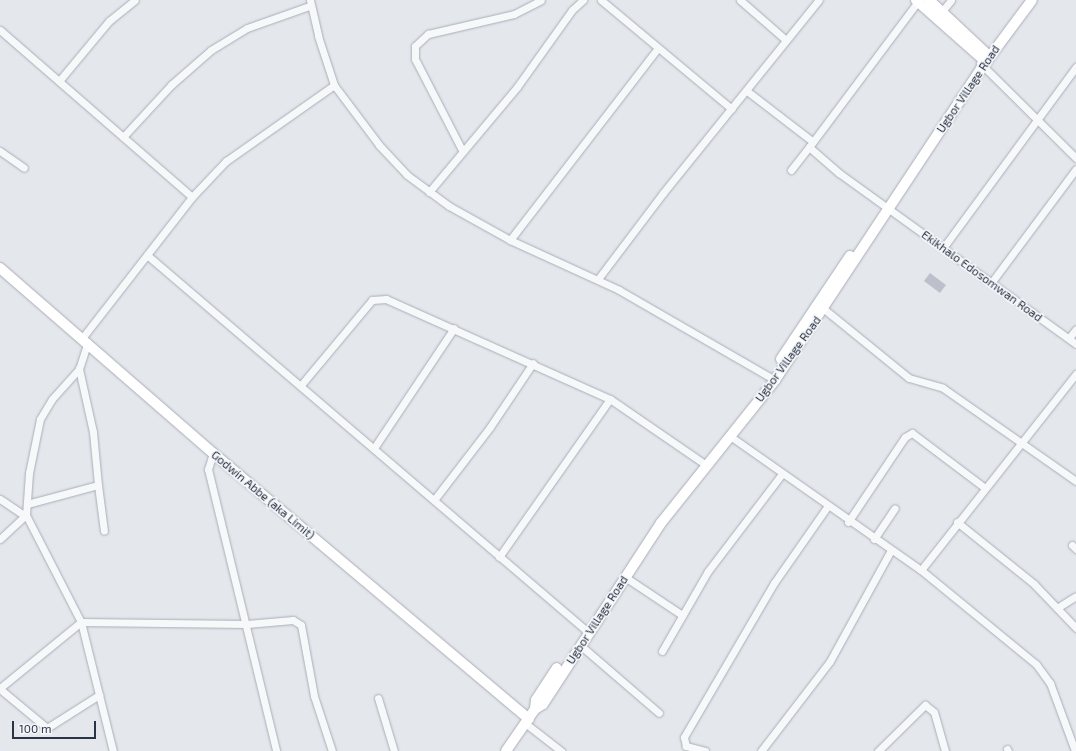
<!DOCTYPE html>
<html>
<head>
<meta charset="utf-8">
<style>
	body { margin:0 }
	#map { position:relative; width:1076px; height:751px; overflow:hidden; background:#e4e7ec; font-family:"Exo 2",sans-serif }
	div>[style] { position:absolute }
	.building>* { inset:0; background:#bbc0ca; transform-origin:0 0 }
	.roads { filter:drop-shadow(0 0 1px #a9aeb7) drop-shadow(0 0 1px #a9aeb7) }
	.street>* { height:7px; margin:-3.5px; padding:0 3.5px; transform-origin:3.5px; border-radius:3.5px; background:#f7f8fa }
	.secondary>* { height:10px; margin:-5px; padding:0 5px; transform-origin:5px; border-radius:5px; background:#fff }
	span { translate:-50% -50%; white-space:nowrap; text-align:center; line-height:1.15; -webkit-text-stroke:3.5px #f4f6f9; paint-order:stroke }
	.street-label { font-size:12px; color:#2b3445 }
	.scale { position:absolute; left:12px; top:721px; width:84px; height:18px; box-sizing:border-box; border:2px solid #2b3445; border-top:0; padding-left:5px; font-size:12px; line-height:14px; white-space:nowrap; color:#2b3445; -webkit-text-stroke:3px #f4f6f9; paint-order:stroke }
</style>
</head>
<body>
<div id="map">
	<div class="building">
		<i style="left:930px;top:273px;width:20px;height:10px;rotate:37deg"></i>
	</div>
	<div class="roads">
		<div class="street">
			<i style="left:310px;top:0;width:37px;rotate:77deg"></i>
			<i style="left:318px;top:36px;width:52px;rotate:71.9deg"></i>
			<i style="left:334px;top:85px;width:75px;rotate:53.1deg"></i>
			<i style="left:379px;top:145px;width:41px;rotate:47deg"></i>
			<i style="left:407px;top:175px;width:52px;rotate:36.4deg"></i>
			<i style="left:449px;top:206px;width:70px;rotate:29.1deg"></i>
			<i style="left:510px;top:240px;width:120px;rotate:24.6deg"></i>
			<i style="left:619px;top:290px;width:180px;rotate:30deg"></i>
			<i style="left:601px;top:0;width:170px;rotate:39.8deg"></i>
			<i style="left:740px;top:0;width:61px;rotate:41deg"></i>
			<i style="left:919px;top:0;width:184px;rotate:126.8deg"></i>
			<i style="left:809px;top:147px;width:40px;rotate:41deg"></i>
			<i style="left:839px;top:173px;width:292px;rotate:35.8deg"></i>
			<i style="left:939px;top:15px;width:19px;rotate:-51deg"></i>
			<i style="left:0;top:30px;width:254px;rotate:41deg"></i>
			<i style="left:192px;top:197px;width:177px;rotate:127.9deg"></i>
			<i style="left:980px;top:63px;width:135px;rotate:44.7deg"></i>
			<i style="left:59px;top:81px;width:78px;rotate:-50.2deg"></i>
			<i style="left:109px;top:21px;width:33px;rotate:-39deg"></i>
			<i style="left:747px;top:91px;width:82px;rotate:37.6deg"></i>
			<i style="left:123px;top:137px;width:71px;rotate:-47.3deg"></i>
			<i style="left:171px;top:85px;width:53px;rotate:-41.2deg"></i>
			<i style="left:211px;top:50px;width:42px;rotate:-31.4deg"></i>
			<i style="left:247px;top:28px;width:66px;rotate:-19.5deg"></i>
			<i style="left:462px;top:150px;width:102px;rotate:-117.3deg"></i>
			<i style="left:415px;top:59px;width:13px;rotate:-90deg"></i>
			<i style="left:415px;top:46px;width:18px;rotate:-43deg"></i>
			<i style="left:428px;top:34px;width:88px;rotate:-13.1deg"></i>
			<i style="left:514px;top:14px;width:30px;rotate:-27deg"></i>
			<i style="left:0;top:151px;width:29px;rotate:35deg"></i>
			<i style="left:791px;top:170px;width:29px;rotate:-52deg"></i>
			<i style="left:429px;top:192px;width:137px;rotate:-50deg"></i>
			<i style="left:517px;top:87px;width:95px;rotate:-54.5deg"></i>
			<i style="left:572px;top:10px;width:15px;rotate:-42deg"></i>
			<i style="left:192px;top:197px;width:50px;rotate:-46.6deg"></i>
			<i style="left:226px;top:161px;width:132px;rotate:-35.1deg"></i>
			<i style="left:510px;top:240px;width:242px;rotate:-52.4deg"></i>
			<i style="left:943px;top:248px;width:225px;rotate:-53.7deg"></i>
			<i style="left:147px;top:255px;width:580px;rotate:40.53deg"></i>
			<i style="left:598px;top:279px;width:108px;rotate:-52.9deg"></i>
			<i style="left:663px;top:193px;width:248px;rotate:-51.1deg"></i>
			<i style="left:991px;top:283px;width:142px;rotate:-53.3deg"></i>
			<i style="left:824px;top:309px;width:109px;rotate:39.1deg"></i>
			<i style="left:909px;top:378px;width:35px;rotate:16deg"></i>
			<i style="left:943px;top:388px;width:162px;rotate:35deg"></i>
			<i style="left:1069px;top:338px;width:11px;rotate:-52deg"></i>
			<i style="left:301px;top:385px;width:111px;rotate:-50.1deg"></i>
			<i style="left:372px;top:300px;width:14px;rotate:-4deg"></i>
			<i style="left:386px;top:299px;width:245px;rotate:24.1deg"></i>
			<i style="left:610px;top:399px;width:116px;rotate:34.5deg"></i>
			<i style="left:730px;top:436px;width:233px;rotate:35.1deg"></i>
			<i style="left:921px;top:570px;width:149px;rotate:39.3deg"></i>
			<i style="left:1036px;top:664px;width:24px;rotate:54deg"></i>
			<i style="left:1050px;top:683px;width:72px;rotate:69.8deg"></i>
			<i style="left:374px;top:448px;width:144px;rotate:-56.3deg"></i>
			<i style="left:213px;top:453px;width:17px;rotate:107deg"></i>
			<i style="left:208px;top:469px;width:290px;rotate:76.4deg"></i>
			<i style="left:98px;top:485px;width:46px;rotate:82.6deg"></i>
			<i style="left:0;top:499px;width:30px;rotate:34deg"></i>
			<i style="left:434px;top:500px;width:92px;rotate:-52.5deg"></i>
			<i style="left:490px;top:427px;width:77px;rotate:-56.1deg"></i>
			<i style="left:27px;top:504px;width:73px;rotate:-15deg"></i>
			<i style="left:98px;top:485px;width:53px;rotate:-95.4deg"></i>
			<i style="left:93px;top:432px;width:65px;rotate:-102.5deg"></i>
			<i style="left:26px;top:515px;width:120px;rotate:62.8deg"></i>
			<i style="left:81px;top:622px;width:133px;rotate:76.1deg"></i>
			<i style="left:848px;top:522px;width:102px;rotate:-56.2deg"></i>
			<i style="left:905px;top:437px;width:8px;rotate:-30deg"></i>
			<i style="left:912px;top:433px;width:91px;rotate:37deg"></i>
			<i style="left:957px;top:522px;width:99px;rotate:38.8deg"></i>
			<i style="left:1034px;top:584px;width:61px;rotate:46.3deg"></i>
			<i style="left:0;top:539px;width:35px;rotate:-43deg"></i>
			<i style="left:26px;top:515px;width:42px;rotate:-85.9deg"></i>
			<i style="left:29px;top:473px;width:55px;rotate:-78.5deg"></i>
			<i style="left:40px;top:419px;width:23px;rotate:-59deg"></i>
			<i style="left:52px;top:399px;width:40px;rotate:-48deg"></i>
			<i style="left:79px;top:369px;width:28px;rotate:-72deg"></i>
			<i style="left:874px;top:539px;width:37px;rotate:-56deg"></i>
			<i style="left:1072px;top:545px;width:6px;rotate:45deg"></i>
			<i style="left:499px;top:557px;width:193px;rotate:-54.9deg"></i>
			<i style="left:921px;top:570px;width:250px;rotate:-51.7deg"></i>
			<i style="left:625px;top:577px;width:69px;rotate:33.7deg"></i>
			<i style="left:1057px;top:608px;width:22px;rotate:-32deg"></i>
			<i style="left:580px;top:645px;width:104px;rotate:40.7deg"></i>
			<i style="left:662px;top:651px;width:92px;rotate:-60.1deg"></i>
			<i style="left:708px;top:571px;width:122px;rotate:-52.7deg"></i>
			<i style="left:0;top:688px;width:104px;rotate:-39.2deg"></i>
			<i style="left:81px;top:622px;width:166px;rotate:0.7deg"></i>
			<i style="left:247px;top:624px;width:46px;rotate:-5deg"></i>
			<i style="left:293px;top:620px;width:9px;rotate:32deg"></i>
			<i style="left:301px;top:625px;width:72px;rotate:79.6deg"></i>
			<i style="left:314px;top:696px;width:58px;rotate:71.9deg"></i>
			<i style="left:0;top:689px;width:61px;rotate:39.7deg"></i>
			<i style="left:47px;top:728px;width:62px;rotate:-32.4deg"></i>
			<i style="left:378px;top:698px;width:55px;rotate:73.2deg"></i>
			<i style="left:525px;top:723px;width:46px;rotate:37.9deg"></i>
			<i style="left:1007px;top:749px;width:2px;rotate:63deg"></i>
			<i style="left:705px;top:751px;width:20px;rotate:-165deg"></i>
			<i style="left:686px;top:746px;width:9px;rotate:-103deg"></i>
			<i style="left:684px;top:737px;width:178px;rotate:-59.7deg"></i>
			<i style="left:774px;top:583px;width:93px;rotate:-55.1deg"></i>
			<i style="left:761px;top:751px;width:113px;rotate:-52.5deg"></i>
			<i style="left:830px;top:661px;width:127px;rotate:-61.2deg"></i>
			<i style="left:878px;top:751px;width:66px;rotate:-44.4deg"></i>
			<i style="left:925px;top:705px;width:11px;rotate:38deg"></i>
			<i style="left:934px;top:712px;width:41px;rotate:74.2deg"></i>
		</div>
		<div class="secondary">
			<i style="left:916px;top:0;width:94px;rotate:41.5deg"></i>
			<i style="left:929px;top:0;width:83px;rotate:43.1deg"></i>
			<i style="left:0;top:268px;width:282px;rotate:41deg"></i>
			<i style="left:213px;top:453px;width:413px;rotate:40.1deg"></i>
			<i style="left:781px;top:359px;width:124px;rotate:-56.2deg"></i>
			<i style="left:535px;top:709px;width:9px;rotate:-84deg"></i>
			<i style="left:536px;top:700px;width:38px;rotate:-57deg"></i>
			<i style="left:506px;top:751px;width:51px;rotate:-55.4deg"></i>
			<i style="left:535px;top:709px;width:9px;rotate:-32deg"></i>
			<i style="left:543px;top:704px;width:216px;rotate:-56.9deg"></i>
			<i style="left:661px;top:523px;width:183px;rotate:-51.4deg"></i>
			<i style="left:775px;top:380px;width:377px;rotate:-56.5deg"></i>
			<i style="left:983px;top:66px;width:82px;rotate:-53.4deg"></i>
		</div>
	</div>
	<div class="street-label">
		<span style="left:968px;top:89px;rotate:-56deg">Ugbor Village Road</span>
		<span style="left:982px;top:276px;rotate:36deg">Ekikhalo Edosomwan Road</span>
		<span style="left:788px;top:359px;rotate:-54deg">Ugbor Village Road</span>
		<span style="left:263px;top:495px;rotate:40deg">Godwin Abbe (aka Limit)</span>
		<span style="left:597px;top:620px;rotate:-57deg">Ugbor Village Road</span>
	</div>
	<div class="scale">100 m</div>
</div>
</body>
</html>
